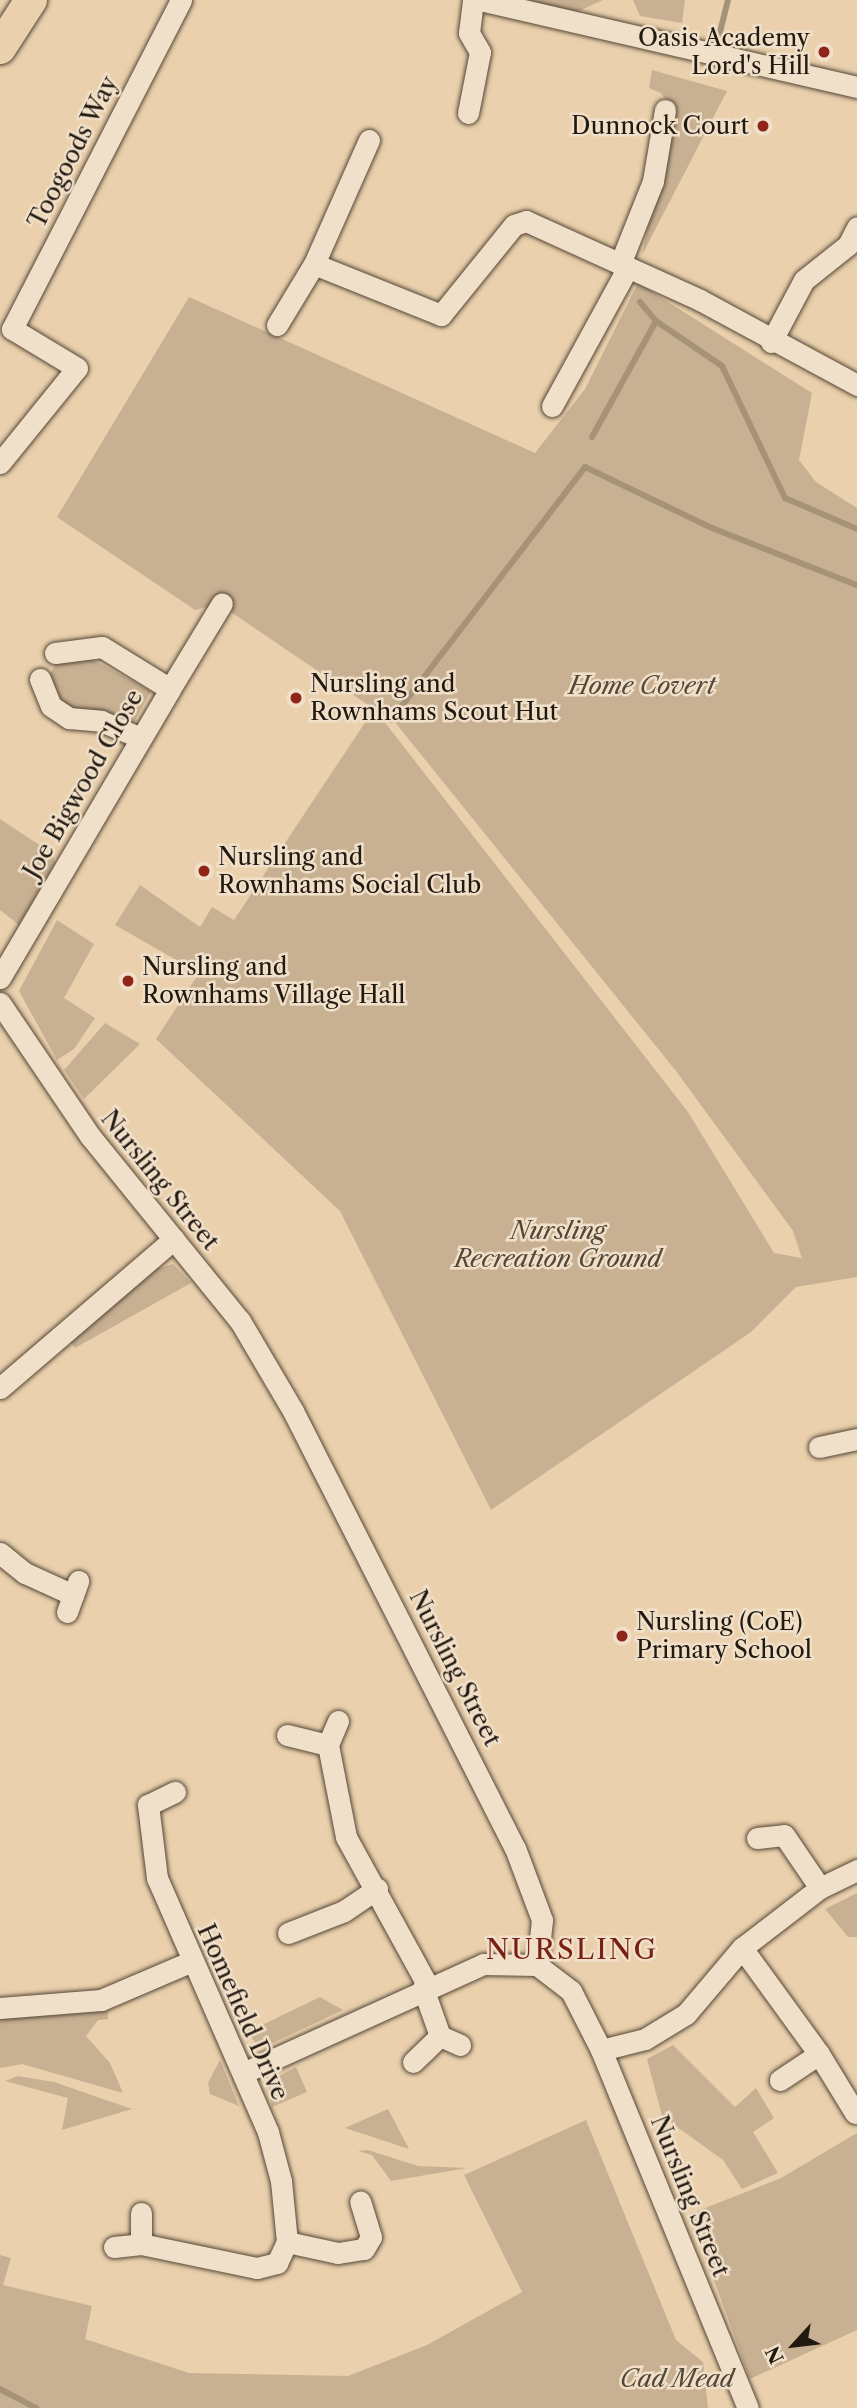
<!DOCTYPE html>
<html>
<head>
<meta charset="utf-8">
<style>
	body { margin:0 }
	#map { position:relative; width:857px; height:2408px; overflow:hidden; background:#ead0ac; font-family:"Libre Caslon Text",serif }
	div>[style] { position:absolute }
	.green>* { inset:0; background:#c8b192 }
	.stream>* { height:6px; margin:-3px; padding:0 3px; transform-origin:3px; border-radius:3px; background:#a69277 }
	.roads { filter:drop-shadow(0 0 2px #544738) drop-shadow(0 0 2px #544738) }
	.minor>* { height:21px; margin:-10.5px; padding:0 10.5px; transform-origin:10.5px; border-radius:10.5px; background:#f1e0c9 }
	.primary>* { height:32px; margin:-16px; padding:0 16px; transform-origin:16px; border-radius:16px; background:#ead0ac }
	.dots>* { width:19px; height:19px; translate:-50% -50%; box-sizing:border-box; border:4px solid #f1e0c9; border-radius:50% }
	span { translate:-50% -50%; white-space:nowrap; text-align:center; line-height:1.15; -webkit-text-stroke:5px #f1e0c9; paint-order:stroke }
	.poi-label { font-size:24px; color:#221911 }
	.right { translate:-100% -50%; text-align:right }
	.left { translate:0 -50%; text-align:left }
	.street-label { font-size:24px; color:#221911 }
	.park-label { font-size:24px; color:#544738; font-style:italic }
	.quarter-label { font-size:28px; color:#7a1f14; letter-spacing:2px }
	.north { position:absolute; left:759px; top:2310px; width:70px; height:70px; -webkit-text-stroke:5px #f1e0c9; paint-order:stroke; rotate:243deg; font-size:19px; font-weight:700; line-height:28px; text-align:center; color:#221911 }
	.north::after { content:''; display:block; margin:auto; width:24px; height:32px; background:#221911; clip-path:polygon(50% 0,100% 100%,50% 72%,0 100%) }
</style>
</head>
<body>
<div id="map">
	<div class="green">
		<i style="clip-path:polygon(512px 0,603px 0,570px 15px)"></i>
		<i style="clip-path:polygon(633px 0,685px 0,682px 23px,640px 16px)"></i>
		<i style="clip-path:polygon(652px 70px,727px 91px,642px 255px,672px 109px,661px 93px,649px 88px)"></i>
		<i style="clip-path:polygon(evenodd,638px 283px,812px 393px,799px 460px,816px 482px,857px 508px,857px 1277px,796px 1287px,751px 1332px,491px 1510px,340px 1211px,156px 1039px,199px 973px,115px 925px,140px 885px,200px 927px,212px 907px,234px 920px,374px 709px,219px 604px,195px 610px,57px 517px,189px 297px,535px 453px,585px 389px,638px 283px,376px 711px,394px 721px,676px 1071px,793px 1231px,802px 1258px,774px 1253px,688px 1112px,376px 711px)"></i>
		<i style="clip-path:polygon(84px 655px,151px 691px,133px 724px,59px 706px,47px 680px,56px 663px)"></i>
		<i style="clip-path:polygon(0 819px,53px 854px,55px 863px,19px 925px,0 910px)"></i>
		<i style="clip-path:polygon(57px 920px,94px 944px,64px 998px,95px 1018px,74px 1049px,57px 1060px,19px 991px)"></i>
		<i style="clip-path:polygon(105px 1023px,140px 1044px,84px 1099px,64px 1070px)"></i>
		<i style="clip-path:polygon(173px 1264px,191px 1283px,75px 1348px,69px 1340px,153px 1270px)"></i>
		<i style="clip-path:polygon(857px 1893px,857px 1937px,848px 1937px,825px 1909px)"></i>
		<i style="clip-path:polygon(320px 1997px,343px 2010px,260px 2049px,240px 2021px,260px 2026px)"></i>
		<i style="clip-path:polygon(108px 2011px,108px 2019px,98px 2020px,86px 2036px,110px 2063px,123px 2093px,22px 2064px,0 2068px,0 2016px)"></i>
		<i style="clip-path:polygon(673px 2045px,735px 2107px,756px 2088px,774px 2118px,753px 2132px,778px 2173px,742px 2189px,723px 2160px,662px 2116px,647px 2059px)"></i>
		<i style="clip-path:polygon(220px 2060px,239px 2106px,210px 2094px,208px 2083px)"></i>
		<i style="clip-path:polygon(296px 2067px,307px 2092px,272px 2107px,268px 2082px)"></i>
		<i style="clip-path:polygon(18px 2076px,54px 2082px,132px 2109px,62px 2130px,68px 2098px,5px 2081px)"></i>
		<i style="clip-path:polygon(388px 2109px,409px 2149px,345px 2128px)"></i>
		<i style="clip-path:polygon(586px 2120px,676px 2340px,703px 2362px,708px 2408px,0 2408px,0 2255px,11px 2258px,3px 2285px,92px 2306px,85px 2339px,189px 2373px,348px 2376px,427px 2345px,522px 2292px,464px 2175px)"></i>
		<i style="clip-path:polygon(857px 2133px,857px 2330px,750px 2379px,690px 2214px,781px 2178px)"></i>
		<i style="clip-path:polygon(368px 2150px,418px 2166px,467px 2168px,391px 2181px,372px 2155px,358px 2151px)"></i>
	</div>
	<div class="stream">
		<i style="left:719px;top:36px;width:37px;rotate:-76deg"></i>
		<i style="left:640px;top:302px;width:25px;rotate:50deg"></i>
		<i style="left:592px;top:437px;width:132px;rotate:-61.1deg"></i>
		<i style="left:656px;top:321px;width:80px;rotate:34.3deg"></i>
		<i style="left:722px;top:366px;width:146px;rotate:64.5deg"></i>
		<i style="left:785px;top:498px;width:78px;rotate:23.3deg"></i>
		<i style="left:391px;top:720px;width:319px;rotate:-52.5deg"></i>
		<i style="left:585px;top:467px;width:141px;rotate:25.7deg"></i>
		<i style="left:712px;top:528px;width:156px;rotate:21.5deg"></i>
		<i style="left:0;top:2389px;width:41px;rotate:27.8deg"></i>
	</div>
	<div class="roads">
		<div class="minor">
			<i style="left:480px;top:0;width:387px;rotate:13deg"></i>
			<i style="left:468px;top:113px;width:62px;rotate:-78.9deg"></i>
			<i style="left:480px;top:52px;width:22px;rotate:-120deg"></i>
			<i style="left:469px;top:33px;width:33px;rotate:-83deg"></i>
			<i style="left:369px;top:140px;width:136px;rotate:113.9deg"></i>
			<i style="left:314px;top:264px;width:137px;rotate:21.9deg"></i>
			<i style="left:441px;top:315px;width:116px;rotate:-51deg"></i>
			<i style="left:514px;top:225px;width:13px;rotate:-18deg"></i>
			<i style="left:526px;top:221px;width:191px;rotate:24.4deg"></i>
			<i style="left:700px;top:300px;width:179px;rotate:28.4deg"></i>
			<i style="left:620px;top:264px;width:89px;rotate:-68.3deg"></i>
			<i style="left:653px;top:181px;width:72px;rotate:-80.4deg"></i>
			<i style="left:277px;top:325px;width:71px;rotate:-58.8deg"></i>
			<i style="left:771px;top:342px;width:70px;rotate:-62deg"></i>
			<i style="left:804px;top:280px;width:56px;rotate:-38.5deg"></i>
			<i style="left:848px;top:245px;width:20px;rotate:-63deg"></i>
			<i style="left:552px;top:406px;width:158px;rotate:-61.3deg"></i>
			<i style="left:0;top:463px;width:122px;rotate:-51deg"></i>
			<i style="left:77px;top:368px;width:76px;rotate:-149deg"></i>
			<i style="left:12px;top:329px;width:370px;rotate:-62.8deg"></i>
			<i style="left:55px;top:653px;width:47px;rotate:-7.3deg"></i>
			<i style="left:102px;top:647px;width:80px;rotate:31.7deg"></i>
			<i style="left:170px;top:689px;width:100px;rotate:-58.8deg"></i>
			<i style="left:40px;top:679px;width:29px;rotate:68deg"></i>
			<i style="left:51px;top:706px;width:22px;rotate:34deg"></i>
			<i style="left:69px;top:718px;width:32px;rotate:5deg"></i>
			<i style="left:101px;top:721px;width:43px;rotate:23deg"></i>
			<i style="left:0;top:978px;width:335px;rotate:-59.5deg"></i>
			<i style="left:0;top:1003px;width:161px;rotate:55.9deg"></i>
			<i style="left:90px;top:1136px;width:238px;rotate:51deg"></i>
			<i style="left:240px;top:1321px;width:104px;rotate:59.5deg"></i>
			<i style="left:293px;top:1411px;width:490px;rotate:63.1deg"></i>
			<i style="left:515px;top:1848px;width:77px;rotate:69.4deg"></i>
			<i style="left:542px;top:1920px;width:45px;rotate:96.3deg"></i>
			<i style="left:0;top:1388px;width:229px;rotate:-40.6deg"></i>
			<i style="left:819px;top:1447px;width:39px;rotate:-12deg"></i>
			<i style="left:0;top:1553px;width:32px;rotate:39deg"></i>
			<i style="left:25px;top:1573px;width:53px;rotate:24.6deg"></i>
			<i style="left:67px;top:1612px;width:33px;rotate:-70deg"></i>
			<i style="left:338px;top:1721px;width:26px;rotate:113deg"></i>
			<i style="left:328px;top:1745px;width:94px;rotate:78.9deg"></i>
			<i style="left:346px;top:1837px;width:170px;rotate:61.2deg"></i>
			<i style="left:287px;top:1735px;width:42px;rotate:13.7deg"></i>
			<i style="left:148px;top:1805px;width:30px;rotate:-26deg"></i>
			<i style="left:757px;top:1838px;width:27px;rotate:-6deg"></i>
			<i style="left:784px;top:1835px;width:64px;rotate:55.8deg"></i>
			<i style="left:288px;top:1933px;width:60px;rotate:-21.4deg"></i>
			<i style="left:344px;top:1911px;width:40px;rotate:-34deg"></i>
			<i style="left:742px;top:1948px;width:131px;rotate:54deg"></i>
			<i style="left:819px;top:2054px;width:47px;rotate:146.3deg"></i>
			<i style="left:537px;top:1965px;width:43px;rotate:37.4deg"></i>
			<i style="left:571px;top:1991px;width:66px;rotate:63deg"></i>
			<i style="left:601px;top:2050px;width:387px;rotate:67.7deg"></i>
			<i style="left:0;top:2008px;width:101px;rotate:-4.5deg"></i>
			<i style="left:101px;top:2000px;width:97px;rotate:-23.1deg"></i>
			<i style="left:440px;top:2036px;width:22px;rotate:24deg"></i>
			<i style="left:601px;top:2050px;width:45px;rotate:-14deg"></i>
			<i style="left:645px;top:2039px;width:48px;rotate:-31.4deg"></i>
			<i style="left:686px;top:2014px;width:87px;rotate:-49.7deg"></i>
			<i style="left:742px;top:1948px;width:98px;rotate:-37.6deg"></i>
			<i style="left:820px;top:1888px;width:41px;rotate:-25.9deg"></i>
			<i style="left:819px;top:2054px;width:69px;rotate:58.6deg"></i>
			<i style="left:413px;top:2062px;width:37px;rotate:-44deg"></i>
			<i style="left:440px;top:2036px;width:51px;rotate:-109.5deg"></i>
			<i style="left:243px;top:2073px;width:264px;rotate:-24.4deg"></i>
			<i style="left:483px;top:1964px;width:54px;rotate:1.1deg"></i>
			<i style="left:287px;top:2242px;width:52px;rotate:12.2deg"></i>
			<i style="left:338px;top:2253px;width:26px;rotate:-9deg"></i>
			<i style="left:364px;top:2249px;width:14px;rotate:-60deg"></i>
			<i style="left:371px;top:2237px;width:37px;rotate:-107deg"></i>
			<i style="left:141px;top:2244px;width:31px;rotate:-90deg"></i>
			<i style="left:114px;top:2247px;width:27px;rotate:-6deg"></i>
			<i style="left:141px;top:2244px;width:118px;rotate:11.7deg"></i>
			<i style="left:257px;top:2268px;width:21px;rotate:-14deg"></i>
			<i style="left:277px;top:2263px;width:23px;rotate:-65deg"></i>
			<i style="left:287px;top:2242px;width:61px;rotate:-95.6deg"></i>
			<i style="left:281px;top:2181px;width:51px;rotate:-104.9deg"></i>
			<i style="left:268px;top:2132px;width:277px;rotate:-113.6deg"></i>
			<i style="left:157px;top:1878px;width:74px;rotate:-97deg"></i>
		</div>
		<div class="primary">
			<i style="left:0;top:48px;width:57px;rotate:-57.1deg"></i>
		</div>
	</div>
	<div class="dots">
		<i style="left:824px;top:52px;background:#8f2418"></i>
		<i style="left:763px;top:126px;background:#8f2418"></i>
		<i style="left:296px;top:698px;background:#8f2418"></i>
		<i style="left:204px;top:871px;background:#8f2418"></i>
		<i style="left:128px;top:981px;background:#8f2418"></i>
		<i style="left:622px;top:1636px;background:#8f2418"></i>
	</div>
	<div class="poi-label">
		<span class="right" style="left:810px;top:52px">Oasis Academy<br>Lord's Hill</span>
		<span class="right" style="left:749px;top:126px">Dunnock Court</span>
		<span class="left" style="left:310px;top:698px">Nursling and<br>Rownhams Scout Hut</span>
		<span class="left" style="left:218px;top:871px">Nursling and<br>Rownhams Social Club</span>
		<span class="left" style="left:142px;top:981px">Nursling and<br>Rownhams Village Hall</span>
		<span class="left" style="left:636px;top:1636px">Nursling (CoE)<br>Primary School</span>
	</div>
	<div class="street-label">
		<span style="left:73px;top:152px;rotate:-63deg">Toogoods Way</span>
		<span style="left:83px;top:784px;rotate:-60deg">Joe Bigwood Close</span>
		<span style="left:160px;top:1180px;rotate:51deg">Nursling Street</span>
		<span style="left:455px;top:1668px;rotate:63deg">Nursling Street</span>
		<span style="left:243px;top:2012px;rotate:66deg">Homefield Drive</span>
		<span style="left:690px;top:2196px;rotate:68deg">Nursling Street</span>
	</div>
	<div class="park-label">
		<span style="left:642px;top:686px">Home Covert</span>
		<span style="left:558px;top:1245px">Nursling<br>Recreation Ground</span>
		<span style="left:677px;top:2379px">Cad Mead</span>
	</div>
	<div class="quarter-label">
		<span style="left:572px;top:1949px">NURSLING</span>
	</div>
	<div class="north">N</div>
</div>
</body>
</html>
